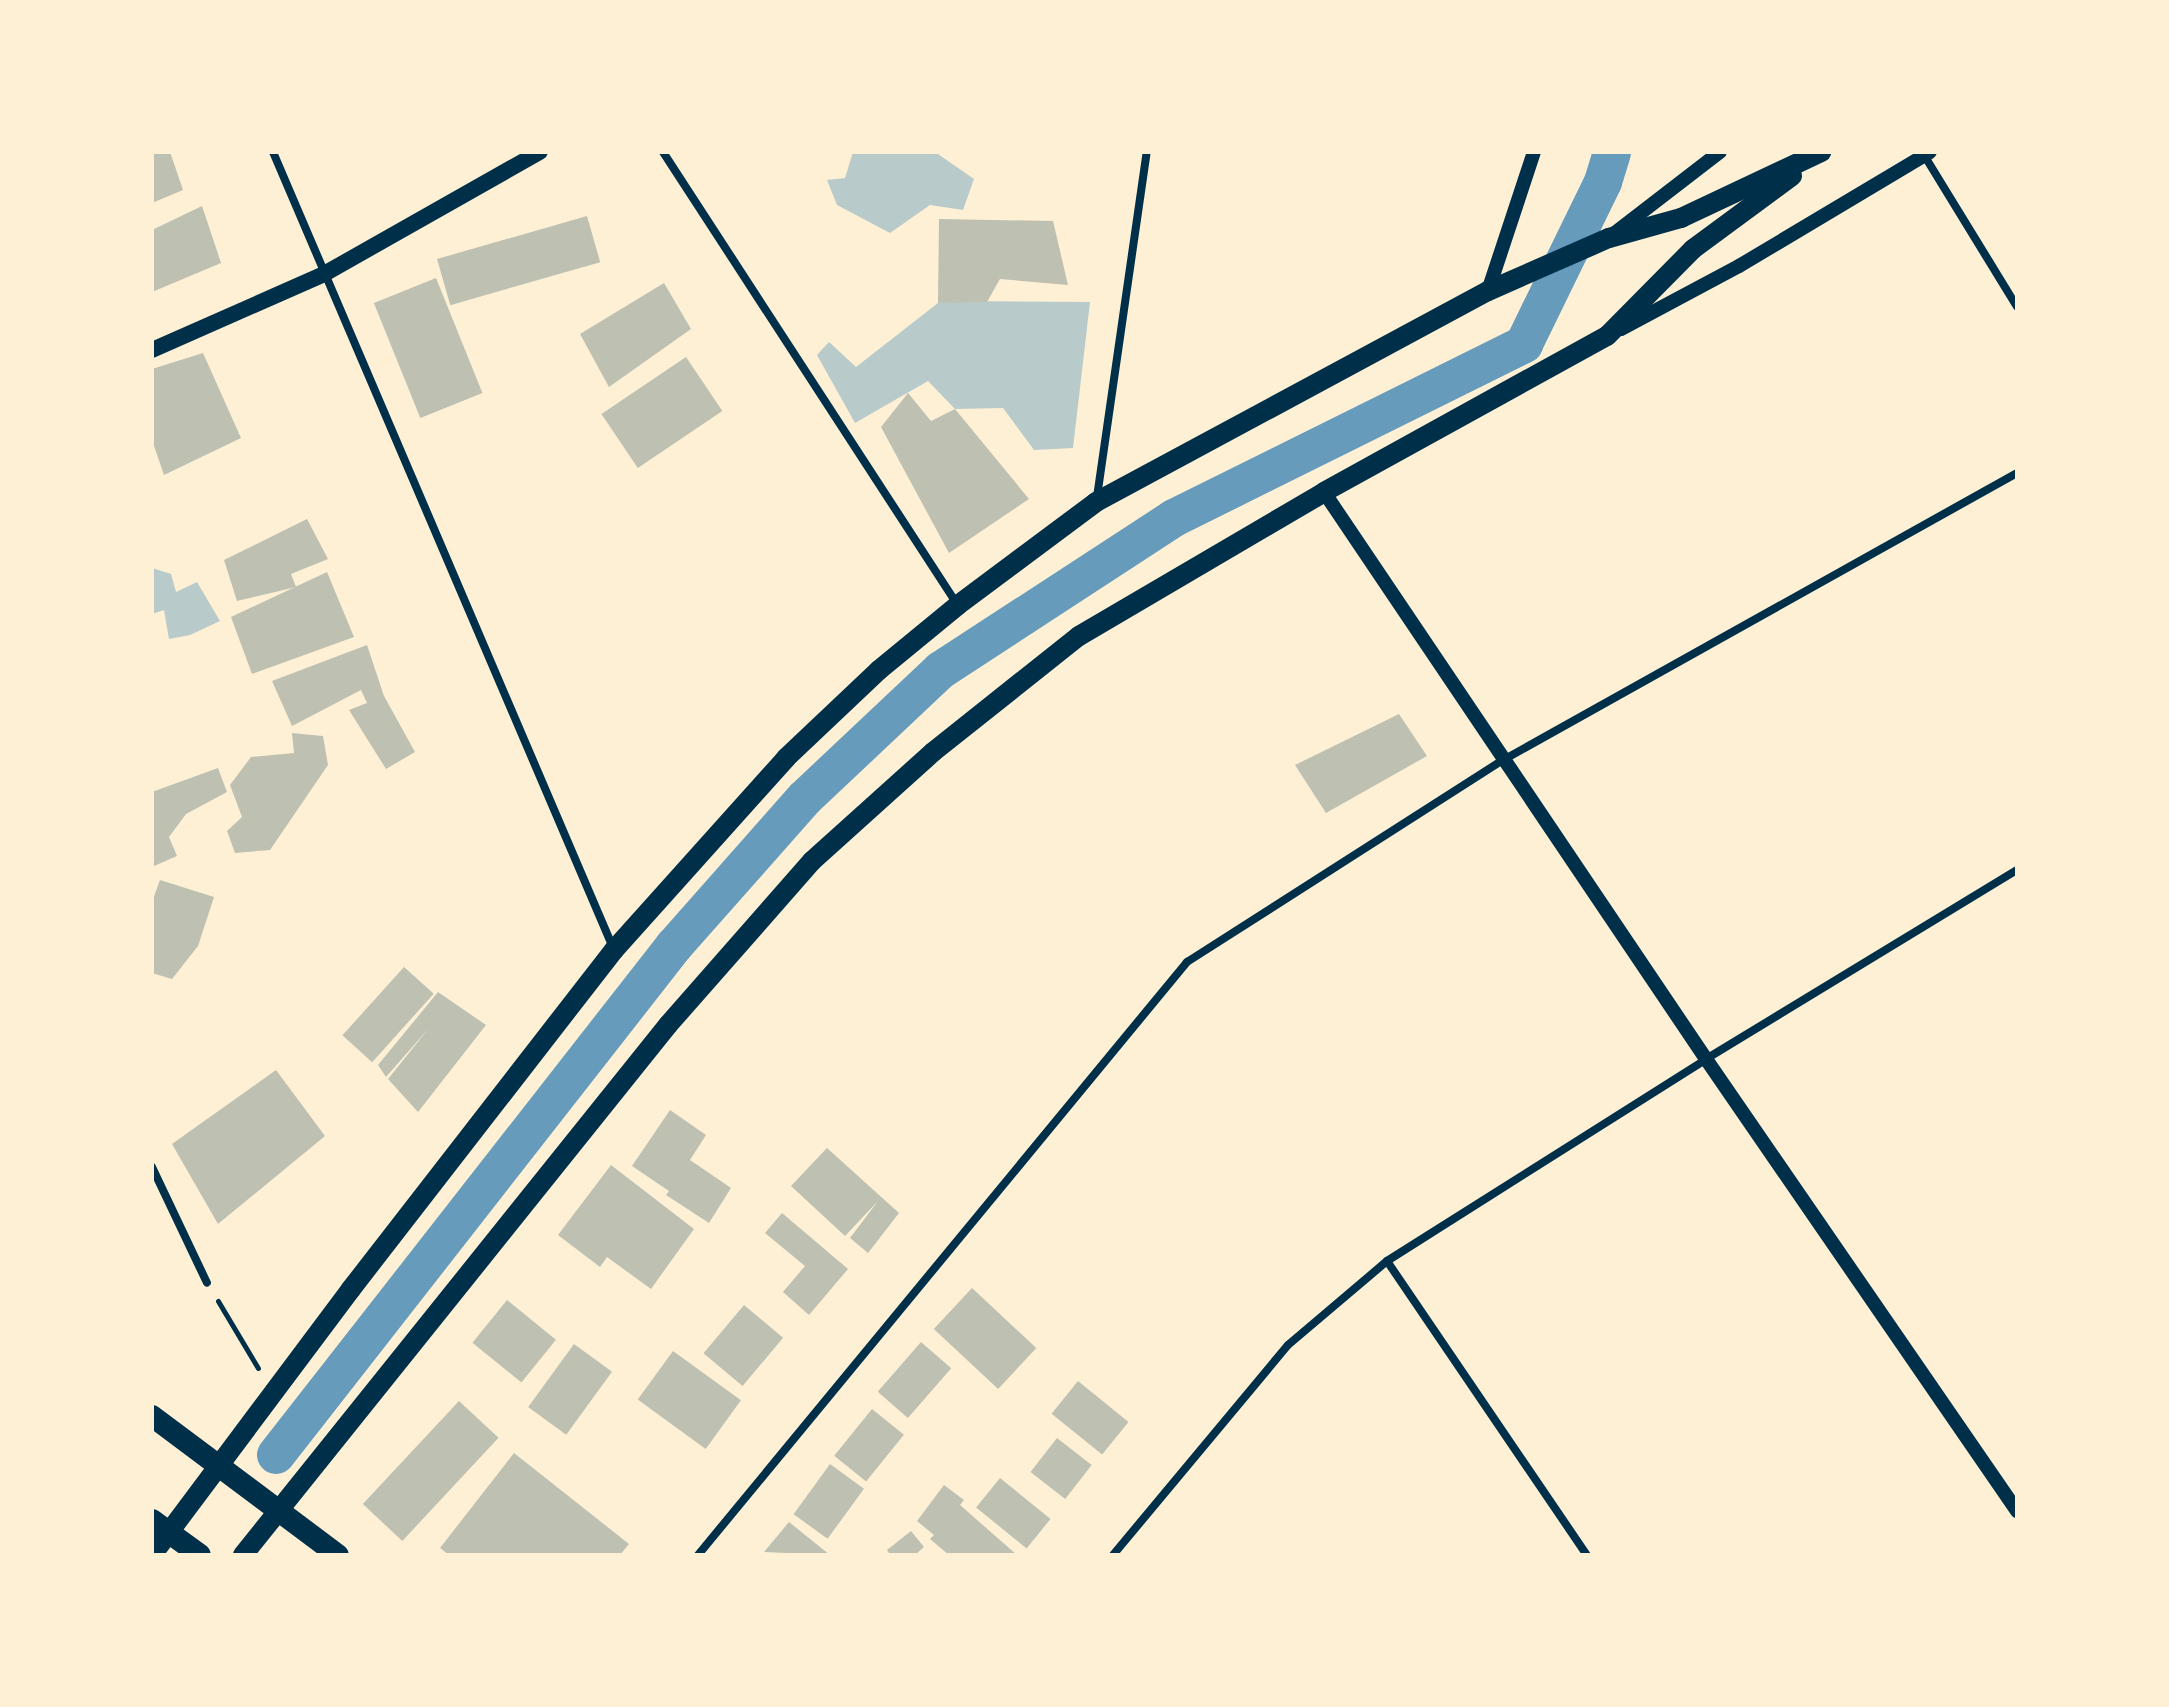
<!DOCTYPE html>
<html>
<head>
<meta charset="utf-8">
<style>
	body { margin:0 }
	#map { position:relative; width:2169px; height:1707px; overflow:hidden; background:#fdf0d5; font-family:"Times New Roman",serif }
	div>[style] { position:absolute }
	.green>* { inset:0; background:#b9caca }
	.canal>* { height:38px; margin:-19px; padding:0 19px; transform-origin:19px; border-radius:19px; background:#669bbc }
	.building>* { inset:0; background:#bec0b2; transform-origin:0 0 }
	.path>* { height:5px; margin:-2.5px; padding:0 2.5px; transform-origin:2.5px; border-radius:2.5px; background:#003049 }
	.minor>* { height:8px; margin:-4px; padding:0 4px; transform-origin:4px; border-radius:4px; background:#003049 }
	.tertiary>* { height:14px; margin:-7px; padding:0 7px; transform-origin:7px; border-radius:7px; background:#003049 }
	.secondary>* { height:16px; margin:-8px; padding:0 8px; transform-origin:8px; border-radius:8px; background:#003049 }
	.primary>* { height:20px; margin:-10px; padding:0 10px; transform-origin:10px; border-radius:10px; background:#003049 }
	.trunk>* { height:22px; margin:-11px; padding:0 11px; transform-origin:11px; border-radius:11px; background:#003049 }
	span { translate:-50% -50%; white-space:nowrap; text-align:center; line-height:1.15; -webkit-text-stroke:8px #fdf0d5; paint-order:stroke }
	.frame { position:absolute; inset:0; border:154px solid #fdf0d5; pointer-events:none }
</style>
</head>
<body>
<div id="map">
	<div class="green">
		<i style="clip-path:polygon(853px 152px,935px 152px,974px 179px,963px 210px,930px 205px,890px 233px,837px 205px,827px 180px,845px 178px)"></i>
		<i style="clip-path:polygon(961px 301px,1090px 302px,1073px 448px,1034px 450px,1003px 408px,955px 409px,928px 381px,855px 423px,817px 355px,829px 342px,856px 367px,938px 303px)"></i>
		<i style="clip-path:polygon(152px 568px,171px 574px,176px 592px,197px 582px,220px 621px,190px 635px,169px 639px,164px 610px,152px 614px)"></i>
	</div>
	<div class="canal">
		<i style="left:276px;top:1455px;width:646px;rotate:-51.98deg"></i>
		<i style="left:674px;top:946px;width:198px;rotate:-48.5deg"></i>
		<i style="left:805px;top:798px;width:187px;rotate:-43.3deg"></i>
		<i style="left:941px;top:670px;width:278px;rotate:-33.1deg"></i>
		<i style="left:1174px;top:518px;width:391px;rotate:-26.4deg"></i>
		<i style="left:1524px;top:344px;width:180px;rotate:-64deg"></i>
		<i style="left:1603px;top:182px;width:31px;rotate:-73deg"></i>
	</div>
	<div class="building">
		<i style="clip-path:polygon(152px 152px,170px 152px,183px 190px,152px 203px)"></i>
		<i style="clip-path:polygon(202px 206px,221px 263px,152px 292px,152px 230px)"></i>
		<i style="left:587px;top:216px;width:48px;height:156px;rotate:74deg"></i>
		<i style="clip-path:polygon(939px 219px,1053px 221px,1068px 285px,1000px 279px,987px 302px,938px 303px)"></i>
		<i style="left:436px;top:278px;width:124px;height:67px;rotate:68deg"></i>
		<i style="clip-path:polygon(664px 283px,691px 329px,609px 387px,580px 334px)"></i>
		<i style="clip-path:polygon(203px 353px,241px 438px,164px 475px,152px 440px,152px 369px)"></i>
		<i style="left:686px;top:357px;width:65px;height:102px;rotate:56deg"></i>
		<i style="clip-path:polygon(908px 393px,931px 421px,955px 409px,1029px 499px,949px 553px,881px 427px)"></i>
		<i style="clip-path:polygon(307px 519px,328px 559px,291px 574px,296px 587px,237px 601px,224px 560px)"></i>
		<i style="clip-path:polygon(327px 572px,354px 637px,252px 674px,231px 617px)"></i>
		<i style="clip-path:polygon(367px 645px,384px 696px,415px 752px,386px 769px,349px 710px,367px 703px,361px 690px,292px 726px,272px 681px)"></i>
		<i style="clip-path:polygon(1399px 714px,1427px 756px,1326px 813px,1295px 765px)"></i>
		<i style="clip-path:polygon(292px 733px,323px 736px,328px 765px,270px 850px,235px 853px,227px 831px,242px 817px,230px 785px,251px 757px,294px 753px)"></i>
		<i style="clip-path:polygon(218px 768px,227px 792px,186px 814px,169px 837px,177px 856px,152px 867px,152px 792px)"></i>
		<i style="clip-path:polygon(160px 880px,214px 897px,198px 946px,172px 979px,152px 973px,152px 902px)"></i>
		<i style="left:404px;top:967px;width:40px;height:92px;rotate:42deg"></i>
		<i style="clip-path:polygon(438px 992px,486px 1025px,418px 1112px,388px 1079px,429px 1028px,386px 1077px,378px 1065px)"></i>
		<i style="clip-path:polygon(276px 1070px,325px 1136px,218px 1224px,172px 1144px)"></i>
		<i style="clip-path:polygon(670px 1110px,706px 1135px,690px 1160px,731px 1188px,709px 1223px,666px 1195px,669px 1191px,632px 1166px)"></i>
		<i style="clip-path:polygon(827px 1148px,899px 1213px,868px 1253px,850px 1238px,878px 1201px,845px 1236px,791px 1186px)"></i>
		<i style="clip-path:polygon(611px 1165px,694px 1229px,651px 1289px,607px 1257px,600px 1267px,558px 1235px)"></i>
		<i style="clip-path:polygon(782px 1213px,848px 1269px,809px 1315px,783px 1292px,805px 1266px,765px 1233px)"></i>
		<i style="left:972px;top:1288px;width:88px;height:56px;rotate:43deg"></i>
		<i style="left:507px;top:1300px;width:63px;height:55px;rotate:39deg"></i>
		<i style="left:744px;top:1305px;width:51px;height:63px;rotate:40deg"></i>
		<i style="left:921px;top:1342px;width:40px;height:66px;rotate:41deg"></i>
		<i style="left:574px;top:1344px;width:47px;height:78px;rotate:36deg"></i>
		<i style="left:673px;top:1351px;width:84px;height:60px;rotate:36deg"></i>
		<i style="left:1078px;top:1381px;width:65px;height:42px;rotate:39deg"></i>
		<i style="left:459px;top:1401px;width:54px;height:141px;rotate:43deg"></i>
		<i style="left:872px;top:1409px;width:41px;height:60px;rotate:39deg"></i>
		<i style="left:1057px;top:1438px;width:44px;height:43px;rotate:38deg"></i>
		<i style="clip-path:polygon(514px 1453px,629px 1544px,620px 1555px,449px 1555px,440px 1548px)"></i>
		<i style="left:830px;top:1464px;width:42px;height:62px;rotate:36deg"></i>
		<i style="left:1000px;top:1478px;width:65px;height:38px;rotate:39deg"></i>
		<i style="clip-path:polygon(944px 1485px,964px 1500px,960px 1505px,1017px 1555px,949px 1555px,930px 1539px,934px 1535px,917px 1521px)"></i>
		<i style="clip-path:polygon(789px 1522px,830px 1555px,764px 1552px)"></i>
		<i style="clip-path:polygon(911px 1531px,924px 1547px,915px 1555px,890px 1555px,887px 1550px)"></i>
	</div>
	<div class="path">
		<i style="left:218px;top:1301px;width:78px;rotate:59.2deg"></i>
	</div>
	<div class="minor">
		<i style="left:273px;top:152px;width:868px;rotate:66.86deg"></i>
		<i style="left:663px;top:152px;width:539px;rotate:56.96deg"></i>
		<i style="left:1924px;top:155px;width:178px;rotate:58.5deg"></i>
		<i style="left:1097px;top:497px;width:349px;rotate:-81.8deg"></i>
		<i style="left:152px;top:1167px;width:128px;rotate:64.6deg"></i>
		<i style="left:1387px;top:1261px;width:356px;rotate:55.8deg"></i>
		<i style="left:698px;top:1555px;width:769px;rotate:-50.49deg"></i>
		<i style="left:1187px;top:962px;width:377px;rotate:-32.6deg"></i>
		<i style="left:1505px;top:759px;width:586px;rotate:-29.19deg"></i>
		<i style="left:1113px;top:1555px;width:273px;rotate:-50.2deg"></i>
		<i style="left:1288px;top:1345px;width:130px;rotate:-40.3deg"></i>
		<i style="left:1387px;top:1261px;width:378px;rotate:-32.3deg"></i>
		<i style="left:1706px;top:1059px;width:364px;rotate:-31.3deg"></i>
	</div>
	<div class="tertiary">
		<i style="left:1616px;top:232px;width:131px;rotate:-37.6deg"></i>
		<i style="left:1488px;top:291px;width:146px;rotate:-71.7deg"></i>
		<i style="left:1621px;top:329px;width:134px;rotate:-28.1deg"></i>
		<i style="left:1739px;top:266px;width:222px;rotate:-30.8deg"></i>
		<i style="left:1324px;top:492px;width:684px;rotate:56.03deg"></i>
		<i style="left:1706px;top:1059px;width:549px;rotate:55.47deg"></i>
	</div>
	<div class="secondary">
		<i style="left:152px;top:350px;width:188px;rotate:-23.8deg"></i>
		<i style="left:324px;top:274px;width:248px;rotate:-29.5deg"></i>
	</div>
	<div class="primary">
		<i style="left:152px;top:1555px;width:332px;rotate:-53.2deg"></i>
		<i style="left:351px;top:1289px;width:429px;rotate:-52.2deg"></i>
		<i style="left:614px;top:950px;width:258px;rotate:-48.1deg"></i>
		<i style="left:786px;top:758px;width:128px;rotate:-43.4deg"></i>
		<i style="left:879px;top:670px;width:102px;rotate:-39.4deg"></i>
		<i style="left:958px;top:605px;width:172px;rotate:-36.7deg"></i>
		<i style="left:1096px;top:502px;width:445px;rotate:-28.3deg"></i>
		<i style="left:1488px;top:291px;width:132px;rotate:-23.7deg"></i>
		<i style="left:1609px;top:238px;width:75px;rotate:-15.5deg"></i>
		<i style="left:1681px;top:218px;width:155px;rotate:-25.2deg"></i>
		<i style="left:243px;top:1555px;width:679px;rotate:-51.27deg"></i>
		<i style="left:668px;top:1025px;width:218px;rotate:-48.7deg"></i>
		<i style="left:812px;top:861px;width:163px;rotate:-42deg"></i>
		<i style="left:933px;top:752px;width:186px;rotate:-38.5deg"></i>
		<i style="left:1079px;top:636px;width:284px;rotate:-30.4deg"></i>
		<i style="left:1324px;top:492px;width:323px;rotate:-28.9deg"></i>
		<i style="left:1607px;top:336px;width:122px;rotate:-45.3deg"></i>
		<i style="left:1693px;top:249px;width:123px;rotate:-36.4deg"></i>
	</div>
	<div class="trunk">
		<i style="left:152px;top:1416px;width:232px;rotate:36.8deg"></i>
		<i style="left:152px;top:1520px;width:59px;rotate:36.1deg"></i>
	</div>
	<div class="frame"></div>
</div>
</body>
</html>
